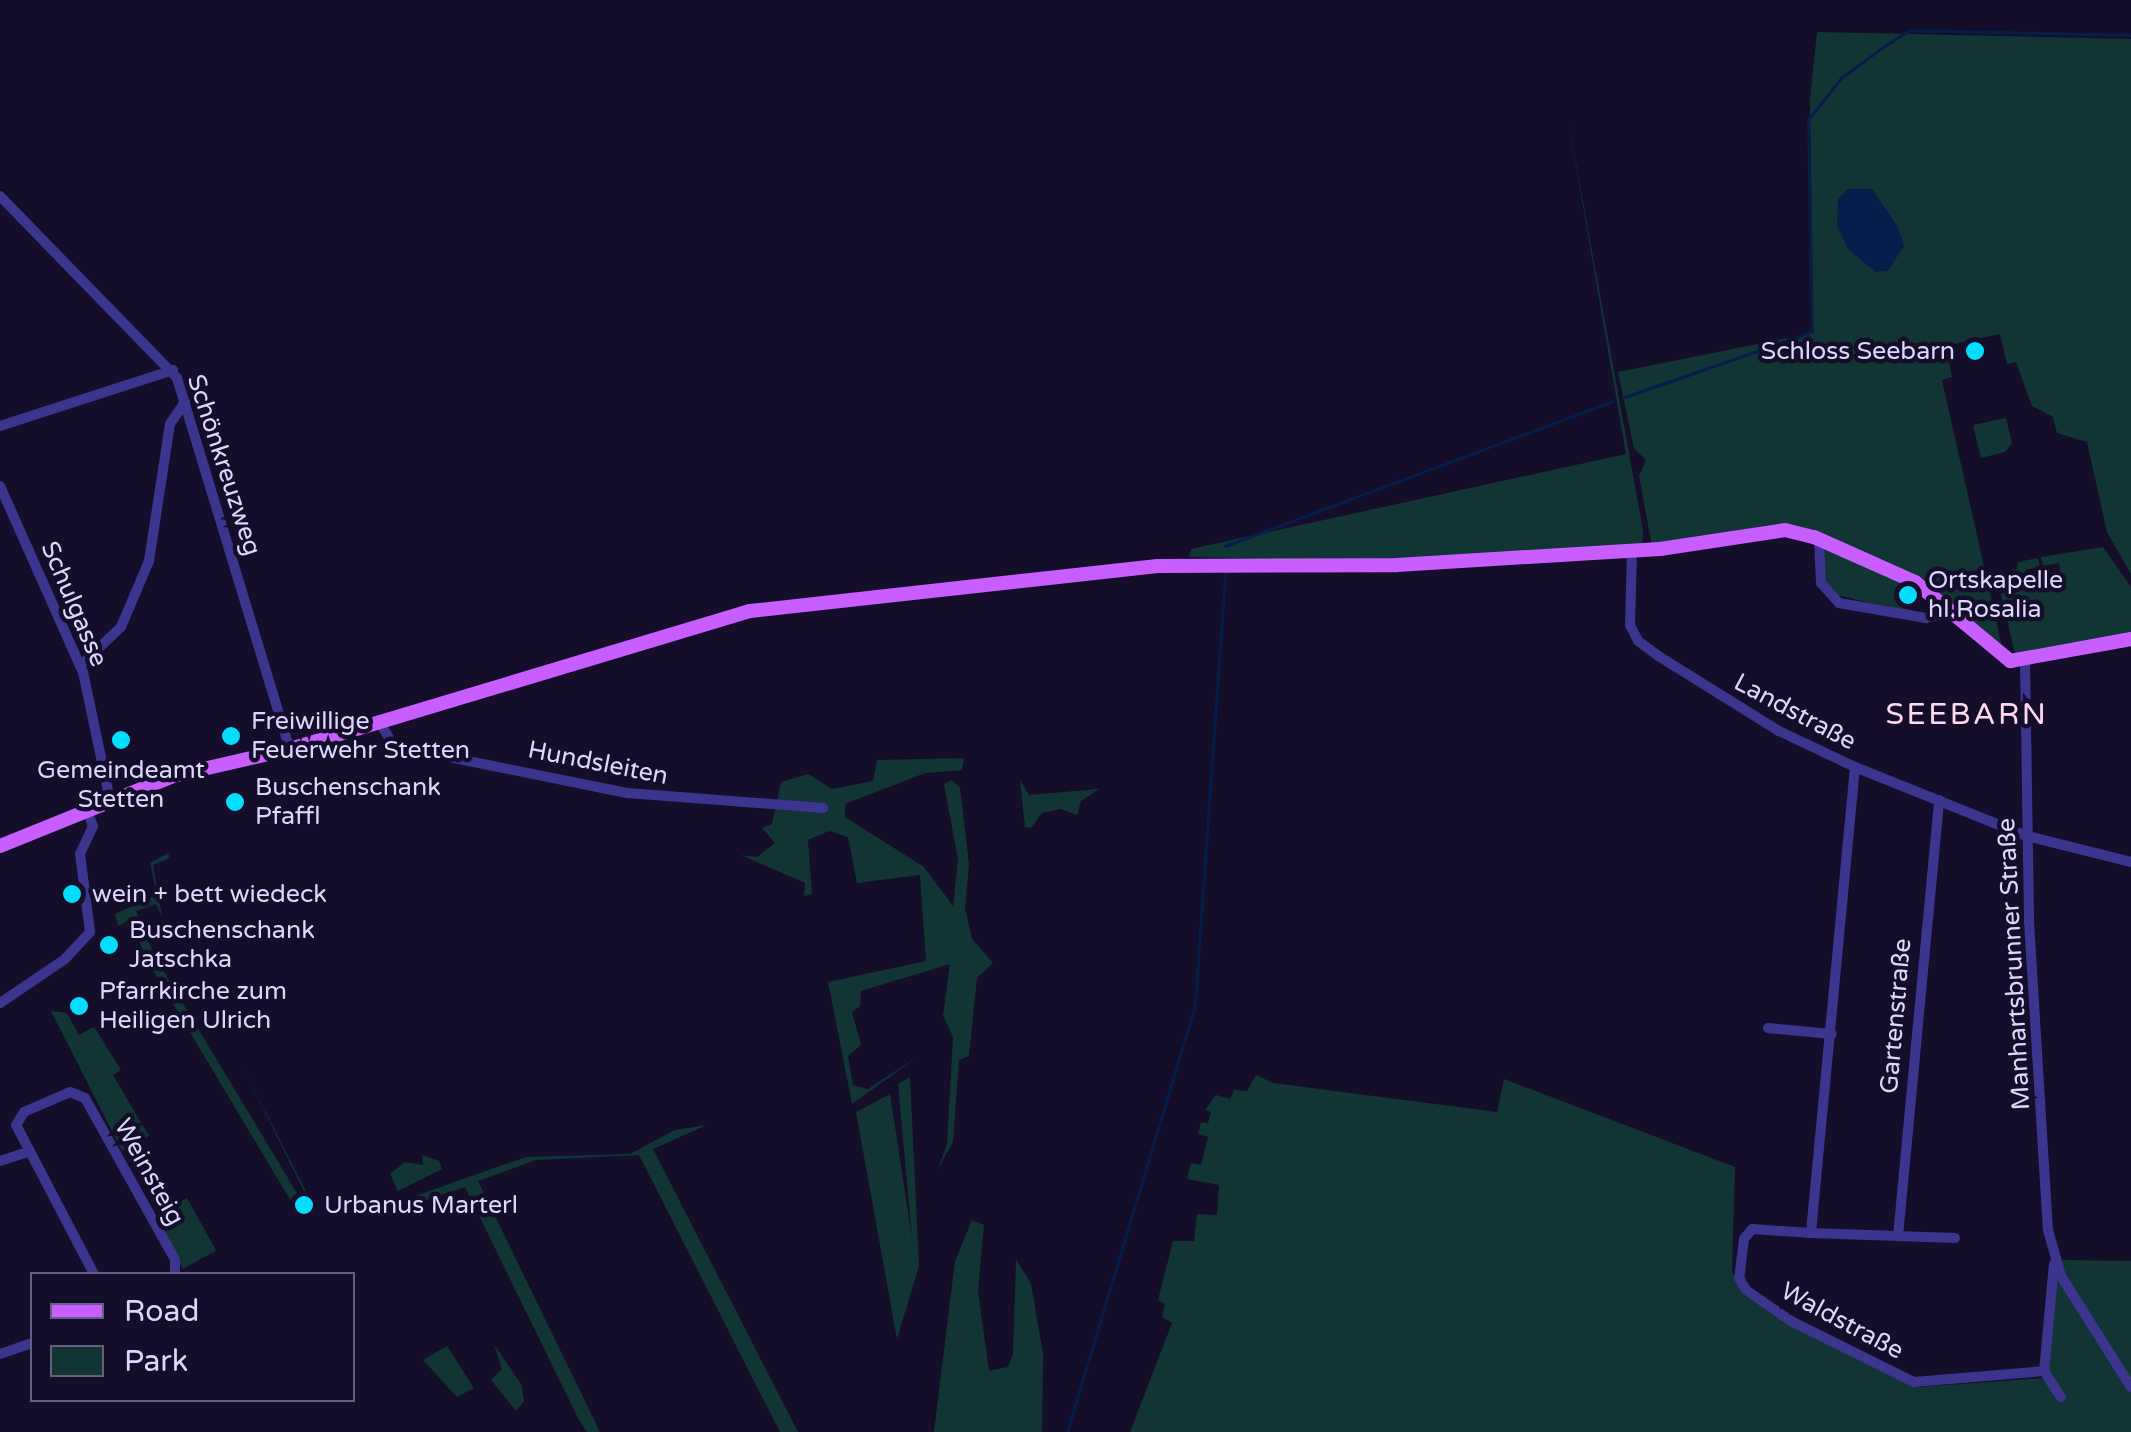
<!DOCTYPE html>
<html>
<head>
<meta charset="utf-8">
<style>
	body { margin:0 }
	#map { position:relative; width:2131px; height:1432px; overflow:hidden; background:#140e2a; font-family:"Varela Round",sans-serif }
	div>[style] { position:absolute }
	.green>* { inset:0; background:#113535; transform-origin:0 0 }
	.water>* { inset:0; background:#061d4b }
	.stream>* { height:2.5px; margin:-1.25px; padding:0 1.25px; transform-origin:1.25px; border-radius:1.25px; background:#061d4b }
	.minor>* { height:10px; margin:-5px; padding:0 5px; transform-origin:5px; border-radius:5px; background:#3b358d }
	.major>* { height:14px; margin:-7px; padding:0 7px; transform-origin:7px; border-radius:7px; background:#c85eff }
	.dots>* { width:28px; height:28px; translate:-50% -50%; box-sizing:border-box; border:5px solid #140e2a; border-radius:50% }
	span { translate:-50% -50%; white-space:nowrap; text-align:center; line-height:1.15; -webkit-text-stroke:9px #140e2a; paint-order:stroke }
	.poi-label { font-size:25px; color:#ddd7ff }
	.right { translate:-100% -50%; text-align:right }
	.left { translate:0 -50%; text-align:left }
	.street-label { font-size:25px; color:#ddd7ff }
	.quarter-label { font-size:30px; color:#ffd9f0; letter-spacing:2.5px }
	.legend { position:absolute; left:30px; top:1272px; width:325px; height:130px; box-sizing:border-box; background:#140e2a; border:2px solid #645e7f; margin:0; padding:12px 18px; list-style:none; font-size:30px; color:#ddd7ff }
	.legend li { display:flex; align-items:center; gap:20px; height:50px }
	.legend b { width:50px; border:2px solid #645e7f }
</style>
</head>
<body>
<div id="map">
	<div class="green">
		<i style="clip-path:polygon(1817px 32px,2131px 39px,2131px 574px,2107px 532px,2087px 442px,2057px 433px,2053px 417px,2032px 406px,2016px 362px,2007px 364px,2000px 334px,1945px 346px,1952px 377px,1942px 380px,2003px 651px,1920px 576px,1814px 531px,1768px 525px,1652px 546px,1639px 476px,1646px 460px,1634px 448px,1618px 372px,1813px 333px,1810px 98px)"></i>
		<i style="clip-path:polygon(1567px 114px,1643px 530px,1642px 545px,1381px 561px,1189px 557px,1191px 549px,1626px 454px)"></i>
		<i style="clip-path:polygon(2006px 418px,2012px 443px,2005px 452px,1981px 458px,1973px 425px)"></i>
		<i style="clip-path:polygon(2103px 547px,2131px 587px,2131px 632px,2015px 654px,2001px 594px,2011px 591px,2018px 562px,2038px 558px,2040px 567px,2025px 570px,2028px 583px,2061px 575px,2059px 563px,2043px 566px,2041px 557px)"></i>
		<i style="clip-path:polygon(1825px 549px,1917px 589px,1900px 591px,1914px 601px,1911px 607px,1907px 612px,1833px 594px,1822px 576px)"></i>
		<i style="clip-path:polygon(964px 758px,962px 770px,925px 773px,845px 804px,845px 817px,924px 867px,953px 906px,958px 860px,944px 784px,952px 780px,960px 788px,969px 864px,965px 908px,972px 939px,993px 963px,977px 978px,969px 1056px,959px 1060px,953px 1142px,937px 1171px,947px 1144px,953px 1037px,943px 1015px,950px 964px,861px 991px,860px 1006px,852px 1012px,861px 1045px,848px 1056px,853px 1085px,868px 1089px,920px 1055px,852px 1104px,828px 982px,926px 961px,920px 875px,857px 883px,848px 837px,829px 831px,808px 840px,812px 894px,804px 896px,805px 883px,741px 855px,757px 857px,775px 843px,762px 828px,772px 824px,781px 782px,808px 774px,832px 789px,873px 781px,877px 760px)"></i>
		<i style="clip-path:polygon(1020px 780px,1029px 795px,1099px 789px,1081px 801px,1077px 815px,1061px 809px,1042px 813px,1031px 828px,1025px 827px)"></i>
		<i style="clip-path:polygon(168px 853px,170px 858px,153px 865px,162px 916px,156px 904px,136px 911px,155px 957px,300px 1198px,306px 1195px,243px 1068px,309px 1197px,318px 1198px,292px 1203px,147px 960px,130px 920px,118px 926px,115px 914px,157px 895px,150px 863px)"></i>
		<i style="clip-path:polygon(51px 1011px,67px 1013px,79px 1035px,94px 1027px,121px 1070px,113px 1075px,149px 1136px,122px 1151px)"></i>
		<i style="clip-path:polygon(1256px 1075px,1273px 1083px,1497px 1112px,1504px 1079px,1735px 1167px,1732px 1271px,1744px 1295px,1919px 1387px,2046px 1378px,2058px 1260px,2131px 1261px,2131px 1432px,1130px 1432px,1172px 1323px,1162px 1317px,1165px 1304px,1158px 1300px,1173px 1241px,1194px 1241px,1197px 1214px,1217px 1215px,1219px 1185px,1187px 1179px,1191px 1163px,1201px 1165px,1208px 1137px,1198px 1134px,1201px 1122px,1208px 1123px,1211px 1112px,1205px 1110px,1216px 1095px,1230px 1099px,1234px 1090px,1247px 1091px)"></i>
		<i style="clip-path:polygon(910px 1077px,919px 1266px,897px 1339px,856px 1112px,890px 1094px,912px 1238px,898px 1084px)"></i>
		<i style="clip-path:polygon(707px 1125px,653px 1149px,798px 1432px,780px 1432px,639px 1155px,536px 1160px,478px 1181px,600px 1432px,587px 1432px,579px 1420px,465px 1187px,382px 1215px,375px 1201px,395px 1203px,526px 1157px,630px 1154px,675px 1130px)"></i>
		<i style="clip-path:polygon(422px 1155px,439px 1161px,442px 1169px,398px 1191px,390px 1174px,405px 1162px,423px 1165px)"></i>
		<i style="left:187px;top:1198px;width:60px;height:38px;rotate:61deg"></i>
		<i style="clip-path:polygon(972px 1220px,984px 1225px,978px 1291px,989px 1371px,1008px 1367px,1013px 1354px,1016px 1259px,1031px 1284px,1043px 1354px,1042px 1432px,934px 1432px,955px 1261px)"></i>
		<i style="clip-path:polygon(494px 1344px,521px 1384px,524px 1401px,516px 1411px,491px 1380px,502px 1369px)"></i>
		<i style="clip-path:polygon(447px 1346px,474px 1388px,457px 1397px,423px 1360px)"></i>
	</div>
	<div class="water">
		<i style="clip-path:polygon(1848px 189px,1872px 189px,1898px 227px,1904px 246px,1888px 271px,1875px 272px,1848px 249px,1837px 225px,1838px 199px)"></i>
	</div>
	<div class="stream">
		<i style="left:1625px;top:397px;width:198px;rotate:-19.2deg"></i>
		<i style="left:1812px;top:332px;width:212px;rotate:-91.1deg"></i>
		<i style="left:1808px;top:120px;width:53px;rotate:-51.8deg"></i>
		<i style="left:1841px;top:78px;width:56px;rotate:-36.3deg"></i>
		<i style="left:1886px;top:45px;width:28px;rotate:-32deg"></i>
		<i style="left:1910px;top:30px;width:221px;rotate:1.3deg"></i>
		<i style="left:1225px;top:546px;width:414px;rotate:-20.5deg"></i>
		<i style="left:1067px;top:1432px;width:447px;rotate:-73.3deg"></i>
		<i style="left:1195px;top:1004px;width:431px;rotate:-86deg"></i>
	</div>
	<div class="minor">
		<i style="left:0;top:196px;width:254px;rotate:45.8deg"></i>
		<i style="left:177px;top:378px;width:388px;rotate:73.1deg"></i>
		<i style="left:0;top:426px;width:182px;rotate:-17.9deg"></i>
		<i style="left:0;top:486px;width:204px;rotate:66deg"></i>
		<i style="left:83px;top:672px;width:131px;rotate:78.1deg"></i>
		<i style="left:1819px;top:539px;width:44px;rotate:87.4deg"></i>
		<i style="left:1821px;top:583px;width:27px;rotate:48deg"></i>
		<i style="left:1839px;top:603px;width:88px;rotate:9.8deg"></i>
		<i style="left:1926px;top:618px;width:27px;rotate:-15deg"></i>
		<i style="left:1632px;top:551px;width:74px;rotate:91.5deg"></i>
		<i style="left:1630px;top:625px;width:18px;rotate:63deg"></i>
		<i style="left:1638px;top:641px;width:27px;rotate:36deg"></i>
		<i style="left:1660px;top:657px;width:140px;rotate:31.9deg"></i>
		<i style="left:1779px;top:731px;width:84px;rotate:25.3deg"></i>
		<i style="left:1855px;top:767px;width:185px;rotate:21.9deg"></i>
		<i style="left:2027px;top:836px;width:107px;rotate:14deg"></i>
		<i style="left:2025px;top:662px;width:259px;rotate:89.1deg"></i>
		<i style="left:2029px;top:921px;width:310px;rotate:86.5deg"></i>
		<i style="left:2048px;top:1230px;width:48px;rotate:74.2deg"></i>
		<i style="left:2061px;top:1276px;width:131px;rotate:57.8deg"></i>
		<i style="left:80px;top:666px;width:57px;rotate:-43.6deg"></i>
		<i style="left:121px;top:627px;width:72px;rotate:-67deg"></i>
		<i style="left:149px;top:561px;width:139px;rotate:-81.3deg"></i>
		<i style="left:170px;top:424px;width:27px;rotate:-56deg"></i>
		<i style="left:380px;top:723px;width:27px;rotate:59deg"></i>
		<i style="left:394px;top:746px;width:239px;rotate:11.4deg"></i>
		<i style="left:628px;top:793px;width:196px;rotate:4.4deg"></i>
		<i style="left:1855px;top:767px;width:468px;rotate:95.4deg"></i>
		<i style="left:1811px;top:1233px;width:59px;rotate:-176.1deg"></i>
		<i style="left:1752px;top:1229px;width:13px;rotate:129deg"></i>
		<i style="left:1744px;top:1239px;width:39px;rotate:97deg"></i>
		<i style="left:1739px;top:1278px;width:14px;rotate:60deg"></i>
		<i style="left:1746px;top:1290px;width:55px;rotate:34.6deg"></i>
		<i style="left:1791px;top:1321px;width:137px;rotate:26.4deg"></i>
		<i style="left:1914px;top:1382px;width:130px;rotate:-4.8deg"></i>
		<i style="left:0;top:1003px;width:78px;rotate:-34.1deg"></i>
		<i style="left:65px;top:959px;width:37px;rotate:-47deg"></i>
		<i style="left:90px;top:932px;width:79px;rotate:-97.3deg"></i>
		<i style="left:80px;top:854px;width:31px;rotate:-65deg"></i>
		<i style="left:93px;top:826px;width:17px;rotate:-111deg"></i>
		<i style="left:1768px;top:1028px;width:64px;rotate:5.4deg"></i>
		<i style="left:0;top:1161px;width:26px;rotate:-18deg"></i>
		<i style="left:1811px;top:1233px;width:144px;rotate:2deg"></i>
		<i style="left:1898px;top:1236px;width:438px;rotate:-84.6deg"></i>
		<i style="left:2054px;top:1264px;width:107px;rotate:95.3deg"></i>
		<i style="left:2044px;top:1371px;width:31px;rotate:57deg"></i>
		<i style="left:94px;top:1274px;width:168px;rotate:-117.6deg"></i>
		<i style="left:16px;top:1125px;width:15px;rotate:-58deg"></i>
		<i style="left:24px;top:1112px;width:50px;rotate:-23.5deg"></i>
		<i style="left:70px;top:1092px;width:16px;rotate:22deg"></i>
		<i style="left:85px;top:1098px;width:185px;rotate:60.9deg"></i>
		<i style="left:175px;top:1260px;width:14px;rotate:90deg"></i>
		<i style="left:0;top:1354px;width:34px;rotate:-19deg"></i>
	</div>
	<div class="major">
		<i style="left:0;top:846px;width:187px;rotate:-22deg"></i>
		<i style="left:173px;top:776px;width:120px;rotate:-13deg"></i>
		<i style="left:290px;top:749px;width:480px;rotate:-16.7deg"></i>
		<i style="left:750px;top:611px;width:410px;rotate:-6.3deg"></i>
		<i style="left:1158px;top:566px;width:239px;rotate:-0.2deg"></i>
		<i style="left:1397px;top:565px;width:263px;rotate:-3.5deg"></i>
		<i style="left:1660px;top:549px;width:126px;rotate:-8.6deg"></i>
		<i style="left:1785px;top:530px;width:30px;rotate:14deg"></i>
		<i style="left:1814px;top:537px;width:111px;rotate:24deg"></i>
		<i style="left:1915px;top:582px;width:124px;rotate:39.7deg"></i>
		<i style="left:2010px;top:661px;width:123px;rotate:-10.3deg"></i>
	</div>
	<div class="dots">
		<i style="left:1975px;top:351px;background:#03deff"></i>
		<i style="left:1908px;top:595px;background:#03deff"></i>
		<i style="left:231px;top:736px;background:#03deff"></i>
		<i style="left:121px;top:740px;background:#03deff"></i>
		<i style="left:235px;top:802px;background:#03deff"></i>
		<i style="left:72px;top:894px;background:#03deff"></i>
		<i style="left:109px;top:945px;background:#03deff"></i>
		<i style="left:79px;top:1006px;background:#03deff"></i>
		<i style="left:304px;top:1205px;background:#03deff"></i>
	</div>
	<div class="poi-label">
		<span class="right" style="left:1955px;top:351px">Schloss Seebarn</span>
		<span class="left" style="left:1928px;top:595px">Ortskapelle<br>hl.Rosalia</span>
		<span class="left" style="left:251px;top:736px">Freiwillige<br>Feuerwehr Stetten</span>
		<span style="left:121px;top:785px">Gemeindeamt<br>Stetten</span>
		<span class="left" style="left:255px;top:802px">Buschenschank<br>Pfaffl</span>
		<span class="left" style="left:92px;top:894px">wein + bett wiedeck</span>
		<span class="left" style="left:129px;top:945px">Buschenschank<br>Jatschka</span>
		<span class="left" style="left:99px;top:1006px">Pfarrkirche zum<br>Heiligen Ulrich</span>
		<span class="left" style="left:324px;top:1205px">Urbanus Marterl</span>
	</div>
	<div class="street-label">
		<span style="left:224px;top:465px;rotate:72deg">Schönkreuzweg</span>
		<span style="left:74px;top:604px;rotate:67deg">Schulgasse</span>
		<span style="left:1795px;top:712px;rotate:28deg">Landstraße</span>
		<span style="left:598px;top:763px;rotate:11deg">Hundsleiten</span>
		<span style="left:2014px;top:964px;rotate:-93deg">Manhartsbrunner Straße</span>
		<span style="left:1896px;top:1016px;rotate:-85deg">Gartenstraße</span>
		<span style="left:149px;top:1172px;rotate:61deg">Weinsteig</span>
		<span style="left:1842px;top:1321px;rotate:28deg">Waldstraße</span>
	</div>
	<div class="quarter-label">
		<span style="left:1967px;top:715px">SEEBARN</span>
	</div>
	<ul class="legend">
	<li><b style="height:12px;background:#c85eff"></b>Road</li>
	<li><b style="height:28px;background:#113535"></b>Park</li>
	</ul>
</div>
</body>
</html>
